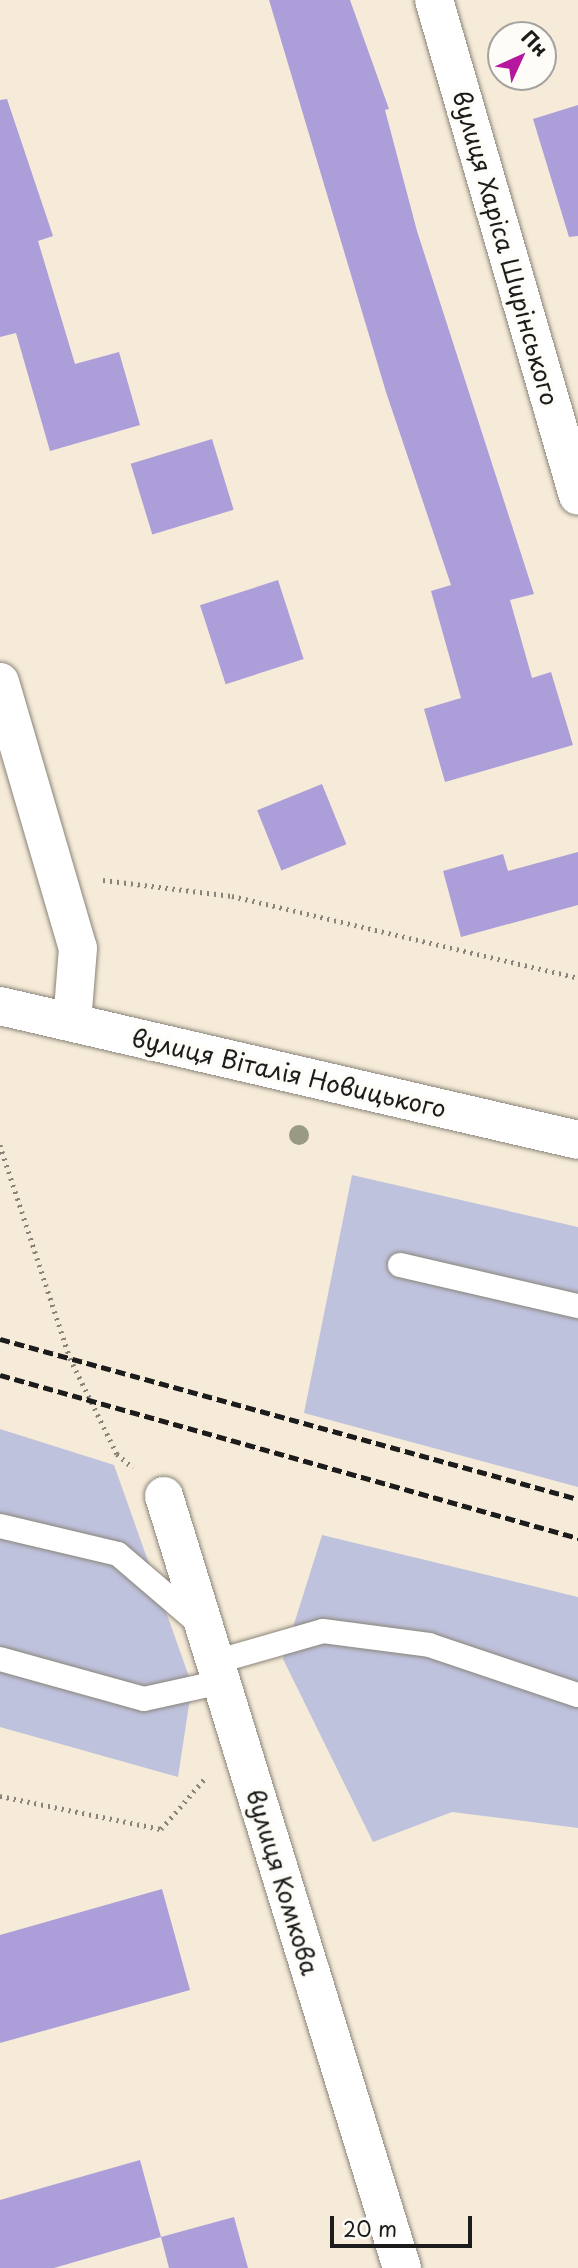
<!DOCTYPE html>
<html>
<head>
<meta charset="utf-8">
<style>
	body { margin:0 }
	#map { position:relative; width:578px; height:2268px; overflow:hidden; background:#f6ebd8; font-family:"Playpen Sans",sans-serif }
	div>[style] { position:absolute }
	.industrial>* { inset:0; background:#bfc2dd }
	.building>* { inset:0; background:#ac9ed9; transform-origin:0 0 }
	.path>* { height:4.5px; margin-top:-2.25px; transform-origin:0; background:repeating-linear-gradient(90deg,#89847a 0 2px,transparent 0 7px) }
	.roads { filter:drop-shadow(0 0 2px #89847a) drop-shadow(0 0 2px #89847a) }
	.lane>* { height:24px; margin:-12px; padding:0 12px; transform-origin:12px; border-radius:12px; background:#fff }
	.street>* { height:38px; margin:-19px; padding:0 19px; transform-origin:19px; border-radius:19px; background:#fff }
	.rail>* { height:5px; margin-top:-2.5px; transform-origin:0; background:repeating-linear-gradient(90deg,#1c1c1c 0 10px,transparent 0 15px) }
	.trees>* { width:20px; height:20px; margin:-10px; border-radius:50%; background:#989b82 }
	span { translate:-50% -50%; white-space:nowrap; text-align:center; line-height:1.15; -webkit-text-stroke:7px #fdfcf7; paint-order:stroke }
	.street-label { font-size:24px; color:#1c1c1c }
	.north { position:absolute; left:487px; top:21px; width:70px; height:70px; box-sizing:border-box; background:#fdfcf7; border:2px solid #a3a29f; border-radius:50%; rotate:45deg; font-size:19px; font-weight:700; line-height:28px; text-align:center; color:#1c1c1c }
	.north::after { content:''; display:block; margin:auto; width:24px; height:32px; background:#b5179e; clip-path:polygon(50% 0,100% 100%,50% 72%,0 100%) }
	.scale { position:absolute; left:330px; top:2216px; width:142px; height:32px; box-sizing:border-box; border:4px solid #1c1c1c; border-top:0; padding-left:9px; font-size:21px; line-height:24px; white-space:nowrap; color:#1c1c1c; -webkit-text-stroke:5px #fdfcf7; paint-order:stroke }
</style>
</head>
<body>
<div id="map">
	<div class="industrial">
		<i style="clip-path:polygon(352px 1175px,578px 1227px,578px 1487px,304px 1413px)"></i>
		<i style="clip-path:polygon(0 1429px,114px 1465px,192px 1685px,178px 1777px,0 1727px)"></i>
		<i style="clip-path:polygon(322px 1535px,578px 1597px,578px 1828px,452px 1812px,373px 1842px,283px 1659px)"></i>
	</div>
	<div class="building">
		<i style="clip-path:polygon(269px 0,350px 0,389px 109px,385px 110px,417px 231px,534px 594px,510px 600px,532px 678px,551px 672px,573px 745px,445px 782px,424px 709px,461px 698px,431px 591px,451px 585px,386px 392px)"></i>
		<i style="clip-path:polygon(7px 99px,53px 236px,38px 241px,75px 364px,119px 352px,140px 425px,50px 451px,16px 333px,0 337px,0 100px)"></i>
		<i style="clip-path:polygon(578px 105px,578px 236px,569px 237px,533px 119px)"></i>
		<i style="left:212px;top:439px;width:74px;height:85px;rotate:73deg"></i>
		<i style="left:278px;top:580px;width:83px;height:82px;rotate:72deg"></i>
		<i style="left:322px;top:784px;width:65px;height:70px;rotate:68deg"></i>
		<i style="clip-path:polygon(578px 852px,578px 905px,461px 937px,443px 871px,503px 854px,508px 871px)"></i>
		<i style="clip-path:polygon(162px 1889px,190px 1990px,0 2043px,0 1935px)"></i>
		<i style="clip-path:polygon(140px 2160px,161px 2237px,54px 2268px,0 2268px,0 2200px)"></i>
		<i style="clip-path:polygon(234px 2217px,248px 2268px,169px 2268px,161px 2237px)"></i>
	</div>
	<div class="path">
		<i style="left:103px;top:880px;width:130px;rotate:7.1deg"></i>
		<i style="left:232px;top:896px;width:356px;rotate:13.3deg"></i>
		<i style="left:0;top:1145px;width:224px;rotate:71.8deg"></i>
		<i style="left:70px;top:1358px;width:107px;rotate:63.9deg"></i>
		<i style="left:117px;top:1454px;width:21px;rotate:41deg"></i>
		<i style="left:0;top:1796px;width:164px;rotate:11.6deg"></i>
		<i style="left:161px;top:1829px;width:69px;rotate:-49.1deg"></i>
	</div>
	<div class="roads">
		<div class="lane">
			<i style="left:400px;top:1265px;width:183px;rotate:13deg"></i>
			<i style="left:0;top:1526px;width:121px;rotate:13.3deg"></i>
			<i style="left:118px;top:1554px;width:111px;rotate:40.6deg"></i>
			<i style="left:0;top:1659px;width:149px;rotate:15.5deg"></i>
			<i style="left:144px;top:1699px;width:79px;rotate:-12.4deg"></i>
			<i style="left:215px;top:1662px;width:112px;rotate:-16deg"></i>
			<i style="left:323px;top:1631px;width:107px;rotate:7.5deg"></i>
			<i style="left:429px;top:1645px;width:157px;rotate:18.6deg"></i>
		</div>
		<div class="street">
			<i style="left:434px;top:0;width:516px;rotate:73.81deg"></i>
			<i style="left:0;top:682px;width:277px;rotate:73.7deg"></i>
			<i style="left:78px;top:948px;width:74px;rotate:94.6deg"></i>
			<i style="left:0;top:1006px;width:593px;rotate:13.05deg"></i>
			<i style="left:164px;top:1496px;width:808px;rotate:72.87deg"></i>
		</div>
	</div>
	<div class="rail">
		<i style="left:0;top:1339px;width:600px;rotate:15.47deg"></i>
		<i style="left:0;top:1375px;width:601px;rotate:15.75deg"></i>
	</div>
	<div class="trees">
		<i style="left:299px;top:1135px"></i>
	</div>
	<div class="street-label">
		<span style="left:506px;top:248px;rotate:74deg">вулиця Харіса Ширінського</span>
		<span style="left:289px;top:1073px;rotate:13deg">вулиця Віталія Новицького</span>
		<span style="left:283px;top:1882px;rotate:73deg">вулиця Комкова</span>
	</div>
	<div class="north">Пн</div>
	<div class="scale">20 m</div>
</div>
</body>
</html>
